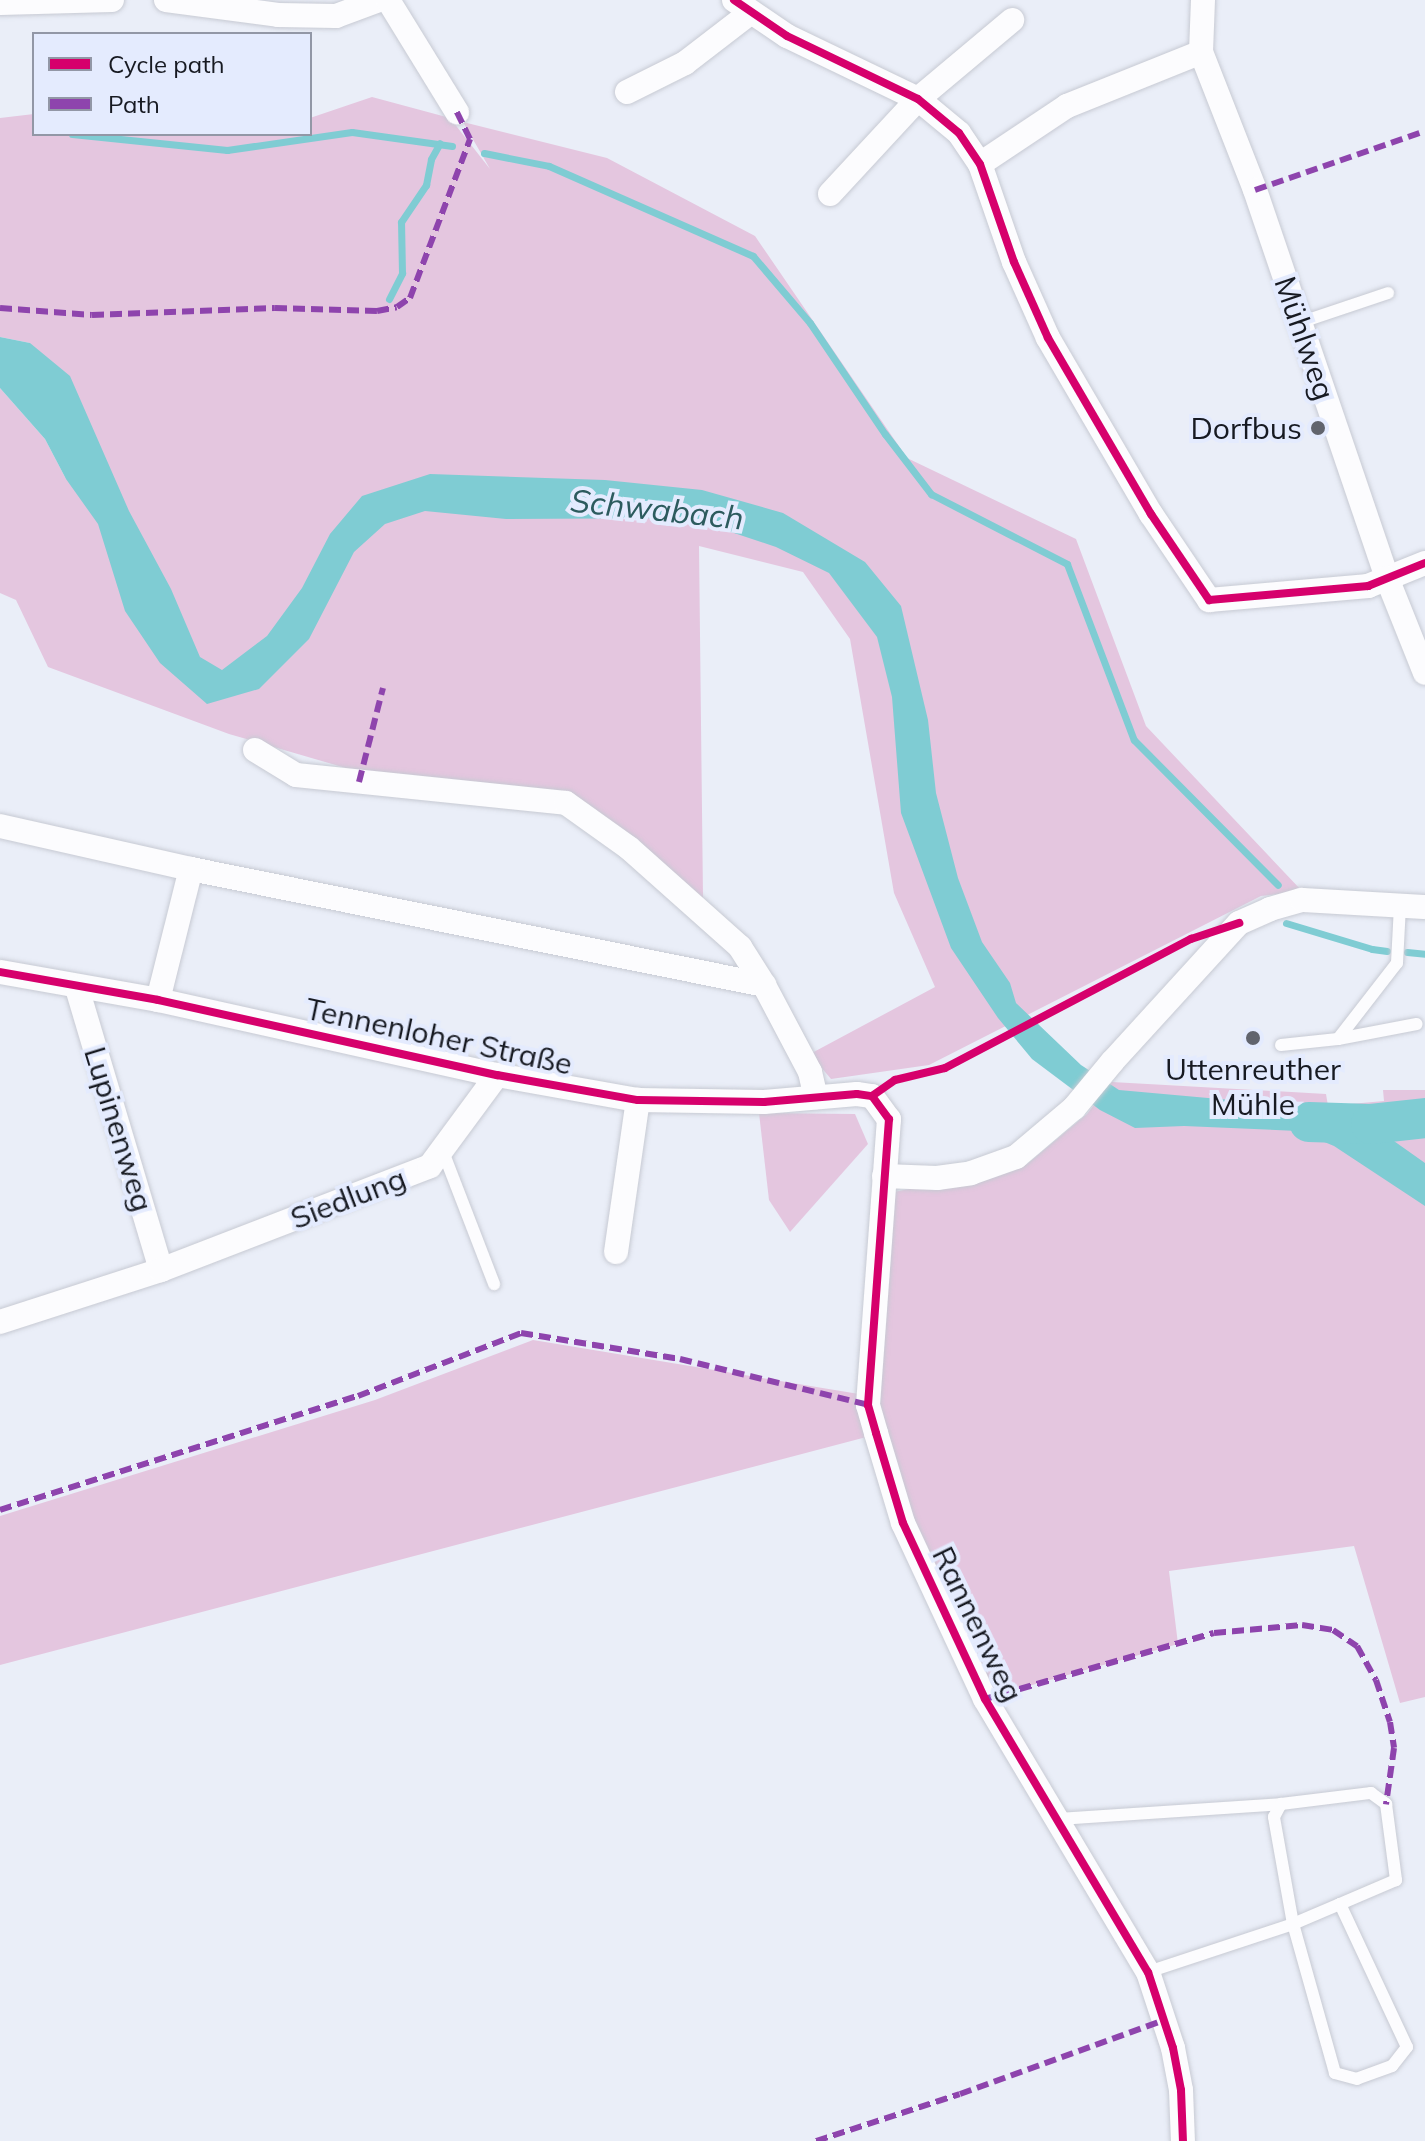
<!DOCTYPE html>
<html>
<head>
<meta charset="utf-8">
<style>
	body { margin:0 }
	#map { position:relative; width:1425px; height:2141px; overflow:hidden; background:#eaeef8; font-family:Mulish,sans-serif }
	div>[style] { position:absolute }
	.green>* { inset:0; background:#e4c6df }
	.water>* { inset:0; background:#7fccd3 }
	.stream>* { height:7px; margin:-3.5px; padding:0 3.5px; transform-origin:3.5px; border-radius:3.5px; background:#7fccd3 }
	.river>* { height:40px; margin:-20px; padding:0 20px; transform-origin:20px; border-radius:20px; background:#7fccd3 }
	.roads { filter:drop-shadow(0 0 2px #c7cad3) drop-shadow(0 0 2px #c7cad3) }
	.lane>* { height:12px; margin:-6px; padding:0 6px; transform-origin:6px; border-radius:6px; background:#fcfcfe }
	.street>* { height:24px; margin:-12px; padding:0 12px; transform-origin:12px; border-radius:12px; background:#fcfcfe }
	.quiet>* { height:6px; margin-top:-3px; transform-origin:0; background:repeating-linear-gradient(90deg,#8e44ad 0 12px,transparent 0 18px) }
	.cycleway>* { height:8px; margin:-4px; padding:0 4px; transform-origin:4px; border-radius:4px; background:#d6006c }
	.dots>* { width:22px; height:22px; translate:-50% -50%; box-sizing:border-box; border:4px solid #e4ebfe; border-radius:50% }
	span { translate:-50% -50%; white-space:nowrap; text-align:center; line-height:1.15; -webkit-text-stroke:8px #e4ebfe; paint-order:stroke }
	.street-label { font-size:30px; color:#171a22 }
	.poi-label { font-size:30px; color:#171a22 }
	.right { translate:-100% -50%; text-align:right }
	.water-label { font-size:32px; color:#2c5b5e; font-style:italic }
	.legend { position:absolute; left:32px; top:32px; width:280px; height:104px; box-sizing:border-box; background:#e4ebfe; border:2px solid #9297a6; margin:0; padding:10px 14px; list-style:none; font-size:24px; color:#171a22 }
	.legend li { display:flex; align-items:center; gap:16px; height:40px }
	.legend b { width:40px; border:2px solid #9297a6 }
</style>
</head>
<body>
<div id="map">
	<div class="green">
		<i style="clip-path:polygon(372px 97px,450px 118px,490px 169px,463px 122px,607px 158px,755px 236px,907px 458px,1076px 539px,1146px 726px,1302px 891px,1261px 896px,929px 1065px,831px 1079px,810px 1054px,935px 987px,894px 893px,850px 639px,803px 572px,699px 546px,703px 898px,567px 795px,363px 773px,229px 734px,48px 667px,16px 600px,0 593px,0 388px,45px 439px,66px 479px,30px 343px,0 337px,0 118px,34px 114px,34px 134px,310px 134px,310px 118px)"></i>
		<i style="clip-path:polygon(1112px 1082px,1326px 1094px,1328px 1106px,1384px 1101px,1383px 1090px,1425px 1090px,1425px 1697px,1400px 1703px,1354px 1546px,1169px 1571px,1178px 1644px,986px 1698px,874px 1435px,0 1665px,0 1516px,375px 1400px,533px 1340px,871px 1396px,889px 1193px,1026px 1165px,1087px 1114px)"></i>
		<i style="clip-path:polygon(759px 1113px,855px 1114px,868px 1144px,790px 1232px,769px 1200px)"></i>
	</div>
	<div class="water">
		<i style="clip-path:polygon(0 337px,30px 343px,70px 376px,129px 511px,171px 589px,200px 657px,222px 670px,267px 636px,302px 588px,330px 534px,362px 496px,430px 474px,605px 480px,702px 490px,783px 513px,865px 562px,901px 606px,928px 720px,936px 793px,958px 878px,982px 942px,1010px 983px,1016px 1003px,1081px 1065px,1119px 1090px,1287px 1105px,1340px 1118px,1384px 1134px,1425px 1163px,1425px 1206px,1334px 1146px,1298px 1131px,1184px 1126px,1135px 1128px,1100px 1110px,1032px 1059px,998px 1018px,951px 948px,901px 813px,892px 697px,877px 637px,829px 573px,776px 547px,689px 518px,506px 519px,425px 511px,385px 524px,354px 552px,309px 639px,259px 689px,207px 704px,160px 663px,125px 611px,98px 524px,66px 479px,45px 439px,0 388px)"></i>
	</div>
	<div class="stream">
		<i style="left:72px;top:134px;width:156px;rotate:5.9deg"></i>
		<i style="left:227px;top:150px;width:126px;rotate:-8.2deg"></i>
		<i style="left:352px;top:132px;width:101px;rotate:8deg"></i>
		<i style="left:484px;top:153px;width:66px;rotate:11.3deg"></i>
		<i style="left:549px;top:166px;width:223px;rotate:23.8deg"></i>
		<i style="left:753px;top:256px;width:88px;rotate:49.6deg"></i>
		<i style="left:810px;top:323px;width:134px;rotate:56deg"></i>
		<i style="left:885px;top:434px;width:76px;rotate:52.5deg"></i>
		<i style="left:931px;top:494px;width:153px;rotate:27.2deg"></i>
		<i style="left:1067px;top:564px;width:188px;rotate:69.2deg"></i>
		<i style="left:1134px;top:740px;width:204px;rotate:45.2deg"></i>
		<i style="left:389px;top:299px;width:29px;rotate:-63deg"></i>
		<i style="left:402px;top:273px;width:51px;rotate:-91.1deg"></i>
		<i style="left:401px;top:222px;width:45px;rotate:-56deg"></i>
		<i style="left:426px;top:185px;width:26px;rotate:-79deg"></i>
		<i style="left:431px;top:159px;width:18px;rotate:-61deg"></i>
		<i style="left:1286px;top:923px;width:90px;rotate:16.8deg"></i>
		<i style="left:1372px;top:949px;width:15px;rotate:8deg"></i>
		<i style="left:1407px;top:952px;width:18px;rotate:6deg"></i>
	</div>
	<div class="river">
		<i style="left:1309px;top:1122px;width:62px;rotate:1.8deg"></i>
		<i style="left:1371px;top:1124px;width:54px;rotate:-6.3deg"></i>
	</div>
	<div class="roads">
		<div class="lane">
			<i style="left:1299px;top:323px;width:94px;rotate:-18.6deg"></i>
			<i style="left:1338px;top:1039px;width:80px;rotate:-10.8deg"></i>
			<i style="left:1281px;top:1045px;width:57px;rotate:-6deg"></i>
			<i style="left:1338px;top:1039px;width:96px;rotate:-52.2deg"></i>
			<i style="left:1397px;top:963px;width:58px;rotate:-87deg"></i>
			<i style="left:442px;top:1149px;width:145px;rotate:68.9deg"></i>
			<i style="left:1057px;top:1819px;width:225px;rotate:-3.8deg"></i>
			<i style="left:1340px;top:1904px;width:158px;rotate:64.9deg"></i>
			<i style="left:1407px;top:2047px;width:24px;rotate:128deg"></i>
			<i style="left:1392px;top:2066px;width:37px;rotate:160deg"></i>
			<i style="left:1357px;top:2079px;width:23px;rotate:-165deg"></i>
			<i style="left:1335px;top:2073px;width:155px;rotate:-105.7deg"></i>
			<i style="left:1293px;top:1924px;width:51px;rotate:-23.1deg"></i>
			<i style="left:1148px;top:1972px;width:153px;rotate:-18.3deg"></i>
			<i style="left:1293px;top:1924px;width:109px;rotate:-100.1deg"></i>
			<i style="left:1274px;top:1817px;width:15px;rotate:-62deg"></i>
			<i style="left:1281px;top:1804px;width:91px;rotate:-7deg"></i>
			<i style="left:1371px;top:1793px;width:19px;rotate:36deg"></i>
			<i style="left:1386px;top:1804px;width:77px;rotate:82.5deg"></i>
			<i style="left:1396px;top:1880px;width:61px;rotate:156.8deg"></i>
		</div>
		<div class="street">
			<i style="left:166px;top:0;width:113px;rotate:7.6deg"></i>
			<i style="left:278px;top:15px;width:58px;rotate:1deg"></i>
			<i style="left:336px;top:16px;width:46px;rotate:-20.4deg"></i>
			<i style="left:388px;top:0;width:132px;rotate:58.4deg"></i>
			<i style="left:734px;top:0;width:64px;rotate:34.2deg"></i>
			<i style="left:787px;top:36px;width:145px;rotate:25.7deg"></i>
			<i style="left:918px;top:99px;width:53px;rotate:39.7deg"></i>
			<i style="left:959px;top:133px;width:37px;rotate:56deg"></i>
			<i style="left:980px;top:164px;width:104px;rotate:70.9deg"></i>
			<i style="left:1014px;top:262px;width:83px;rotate:65.9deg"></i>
			<i style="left:1048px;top:338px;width:204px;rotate:59.7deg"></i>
			<i style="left:1151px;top:514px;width:104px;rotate:56deg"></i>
			<i style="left:1209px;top:600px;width:160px;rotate:-5deg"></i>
			<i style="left:1368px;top:586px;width:61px;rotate:-22deg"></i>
			<i style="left:1203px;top:0;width:52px;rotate:92.2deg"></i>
			<i style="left:1201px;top:52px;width:148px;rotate:68.6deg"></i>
			<i style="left:1255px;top:190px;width:410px;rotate:71.2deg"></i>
			<i style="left:1387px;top:578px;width:102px;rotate:68.2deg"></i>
			<i style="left:0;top:3px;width:112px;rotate:-1.5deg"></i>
			<i style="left:627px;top:92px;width:65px;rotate:-26.6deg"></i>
			<i style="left:685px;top:63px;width:82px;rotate:-37.6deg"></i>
			<i style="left:980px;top:164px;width:105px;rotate:-33.7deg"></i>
			<i style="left:1067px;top:106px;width:144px;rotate:-21.9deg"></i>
			<i style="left:830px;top:194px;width:129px;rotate:-47.2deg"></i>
			<i style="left:918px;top:99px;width:123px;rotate:-40deg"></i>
			<i style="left:255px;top:750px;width:48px;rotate:31.4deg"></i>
			<i style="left:296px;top:775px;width:271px;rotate:5.9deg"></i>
			<i style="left:566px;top:803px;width:77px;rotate:35.5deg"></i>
			<i style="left:629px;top:848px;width:149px;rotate:41.7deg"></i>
			<i style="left:740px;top:947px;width:45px;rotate:57.7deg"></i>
			<i style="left:0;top:826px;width:196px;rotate:12.7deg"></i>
			<i style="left:191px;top:869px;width:585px;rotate:11.44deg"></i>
			<i style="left:764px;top:985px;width:98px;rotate:62.1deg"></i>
			<i style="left:810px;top:1072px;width:26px;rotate:77deg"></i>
			<i style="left:0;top:972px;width:160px;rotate:10deg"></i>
			<i style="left:158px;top:1000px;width:347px;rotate:12.5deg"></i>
			<i style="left:497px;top:1075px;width:143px;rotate:10.1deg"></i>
			<i style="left:638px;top:1100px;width:126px;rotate:0.9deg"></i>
			<i style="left:764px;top:1102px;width:93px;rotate:-4.9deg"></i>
			<i style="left:857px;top:1094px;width:15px;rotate:8deg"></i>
			<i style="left:872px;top:1096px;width:29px;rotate:54deg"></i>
			<i style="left:889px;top:1119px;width:287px;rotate:94.2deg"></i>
			<i style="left:868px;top:1405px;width:29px;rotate:74deg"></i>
			<i style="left:876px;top:1433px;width:94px;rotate:73.3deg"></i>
			<i style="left:903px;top:1523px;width:194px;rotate:65deg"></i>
			<i style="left:985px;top:1699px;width:318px;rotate:59.2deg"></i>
			<i style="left:1148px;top:1972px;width:80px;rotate:71.8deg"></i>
			<i style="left:1173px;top:2048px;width:43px;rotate:79.2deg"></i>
			<i style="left:1181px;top:2090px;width:51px;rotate:87.8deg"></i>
			<i style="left:77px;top:988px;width:294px;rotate:73.4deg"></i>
			<i style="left:158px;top:1000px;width:135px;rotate:-75.9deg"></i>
			<i style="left:884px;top:1176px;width:53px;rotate:2.2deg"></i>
			<i style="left:937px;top:1178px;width:34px;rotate:-8deg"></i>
			<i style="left:971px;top:1173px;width:48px;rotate:-19.6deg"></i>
			<i style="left:1016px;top:1157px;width:76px;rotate:-40.2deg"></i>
			<i style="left:1074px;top:1108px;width:60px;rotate:-50.4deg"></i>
			<i style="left:1112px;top:1062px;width:188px;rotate:-47.6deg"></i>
			<i style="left:1239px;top:923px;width:34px;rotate:-24deg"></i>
			<i style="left:1270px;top:909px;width:33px;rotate:-16deg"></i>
			<i style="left:1302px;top:900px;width:123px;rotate:3.3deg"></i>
			<i style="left:616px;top:1252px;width:154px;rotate:-81.8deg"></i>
			<i style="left:0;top:1322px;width:169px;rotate:-17.9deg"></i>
			<i style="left:161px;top:1270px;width:288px;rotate:-21.1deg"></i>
			<i style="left:430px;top:1166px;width:113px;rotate:-53.6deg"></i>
		</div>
	</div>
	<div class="quiet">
		<i style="left:1255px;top:190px;width:180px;rotate:-19.1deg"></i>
		<i style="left:0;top:308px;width:92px;rotate:4.4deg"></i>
		<i style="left:92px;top:315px;width:183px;rotate:-2.2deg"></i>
		<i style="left:275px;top:308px;width:102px;rotate:1.7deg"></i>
		<i style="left:377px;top:311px;width:20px;rotate:-11deg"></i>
		<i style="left:397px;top:307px;width:16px;rotate:-35deg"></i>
		<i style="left:410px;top:298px;width:170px;rotate:-69.3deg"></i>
		<i style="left:470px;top:139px;width:30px;rotate:-116deg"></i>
		<i style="left:359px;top:782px;width:97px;rotate:-75.7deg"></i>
		<i style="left:0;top:1510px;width:376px;rotate:-17.7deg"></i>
		<i style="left:358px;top:1396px;width:175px;rotate:-21.1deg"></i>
		<i style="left:521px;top:1333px;width:161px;rotate:9.3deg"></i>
		<i style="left:680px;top:1359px;width:194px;rotate:13.7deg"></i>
		<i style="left:985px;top:1699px;width:238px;rotate:-16.1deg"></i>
		<i style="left:1214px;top:1633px;width:88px;rotate:-5.2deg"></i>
		<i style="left:1302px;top:1625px;width:31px;rotate:9deg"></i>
		<i style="left:1333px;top:1630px;width:29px;rotate:34deg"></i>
		<i style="left:1357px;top:1646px;width:39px;rotate:61deg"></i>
		<i style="left:1376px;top:1680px;width:44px;rotate:71.6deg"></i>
		<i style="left:1390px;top:1722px;width:26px;rotate:81deg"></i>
		<i style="left:1394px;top:1748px;width:57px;rotate:98.1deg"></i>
		<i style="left:816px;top:2141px;width:151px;rotate:-18.1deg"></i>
		<i style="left:960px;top:2094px;width:217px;rotate:-19.9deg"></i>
	</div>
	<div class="cycleway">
		<i style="left:734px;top:0;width:64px;rotate:34.2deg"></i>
		<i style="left:787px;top:36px;width:145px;rotate:25.7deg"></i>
		<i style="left:918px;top:99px;width:53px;rotate:39.7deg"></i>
		<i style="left:959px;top:133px;width:37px;rotate:56deg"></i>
		<i style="left:980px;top:164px;width:104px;rotate:70.9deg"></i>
		<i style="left:1014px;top:262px;width:83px;rotate:65.9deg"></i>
		<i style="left:1048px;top:338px;width:204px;rotate:59.7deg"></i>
		<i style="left:1151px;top:514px;width:104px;rotate:56deg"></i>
		<i style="left:1209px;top:600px;width:160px;rotate:-5deg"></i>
		<i style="left:1368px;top:586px;width:61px;rotate:-22deg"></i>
		<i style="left:0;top:972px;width:160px;rotate:10deg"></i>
		<i style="left:158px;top:1000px;width:347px;rotate:12.5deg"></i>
		<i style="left:497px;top:1075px;width:143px;rotate:10.1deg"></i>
		<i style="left:638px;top:1100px;width:126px;rotate:0.9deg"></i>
		<i style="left:764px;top:1102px;width:93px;rotate:-4.9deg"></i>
		<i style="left:857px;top:1094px;width:15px;rotate:8deg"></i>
		<i style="left:872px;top:1096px;width:29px;rotate:54deg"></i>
		<i style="left:889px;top:1119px;width:287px;rotate:94.2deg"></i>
		<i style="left:868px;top:1405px;width:29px;rotate:74deg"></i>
		<i style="left:876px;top:1433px;width:94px;rotate:73.3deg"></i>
		<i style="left:903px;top:1523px;width:194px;rotate:65deg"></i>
		<i style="left:985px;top:1699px;width:318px;rotate:59.2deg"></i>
		<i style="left:1148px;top:1972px;width:80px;rotate:71.8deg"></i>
		<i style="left:1173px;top:2048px;width:43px;rotate:79.2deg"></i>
		<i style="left:1181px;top:2090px;width:51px;rotate:87.8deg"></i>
		<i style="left:872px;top:1096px;width:28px;rotate:-35deg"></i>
		<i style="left:895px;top:1080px;width:51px;rotate:-13.5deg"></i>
		<i style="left:945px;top:1068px;width:278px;rotate:-27.7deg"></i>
		<i style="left:1191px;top:939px;width:51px;rotate:-18.4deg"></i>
	</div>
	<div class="dots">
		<i style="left:1318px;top:428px;background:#61646d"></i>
		<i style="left:1253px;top:1038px;background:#61646d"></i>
	</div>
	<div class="street-label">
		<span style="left:1305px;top:338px;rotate:71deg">Mühlweg</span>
		<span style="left:439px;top:1036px;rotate:12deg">Tennenloher Straße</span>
		<span style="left:119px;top:1129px;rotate:73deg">Lupinenweg</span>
		<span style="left:348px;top:1198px;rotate:-21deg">Siedlung</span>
		<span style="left:978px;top:1624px;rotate:64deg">Rannenweg</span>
	</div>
	<div class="poi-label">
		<span class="right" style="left:1302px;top:428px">Dorfbus</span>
		<span style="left:1253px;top:1086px">Uttenreuther<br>Mühle</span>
	</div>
	<div class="water-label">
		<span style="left:657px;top:509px;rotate:6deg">Schwabach</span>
	</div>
	<ul class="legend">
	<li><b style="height:10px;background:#d6006c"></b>Cycle path</li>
	<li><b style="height:10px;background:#8e44ad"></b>Path</li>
	</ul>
</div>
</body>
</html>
